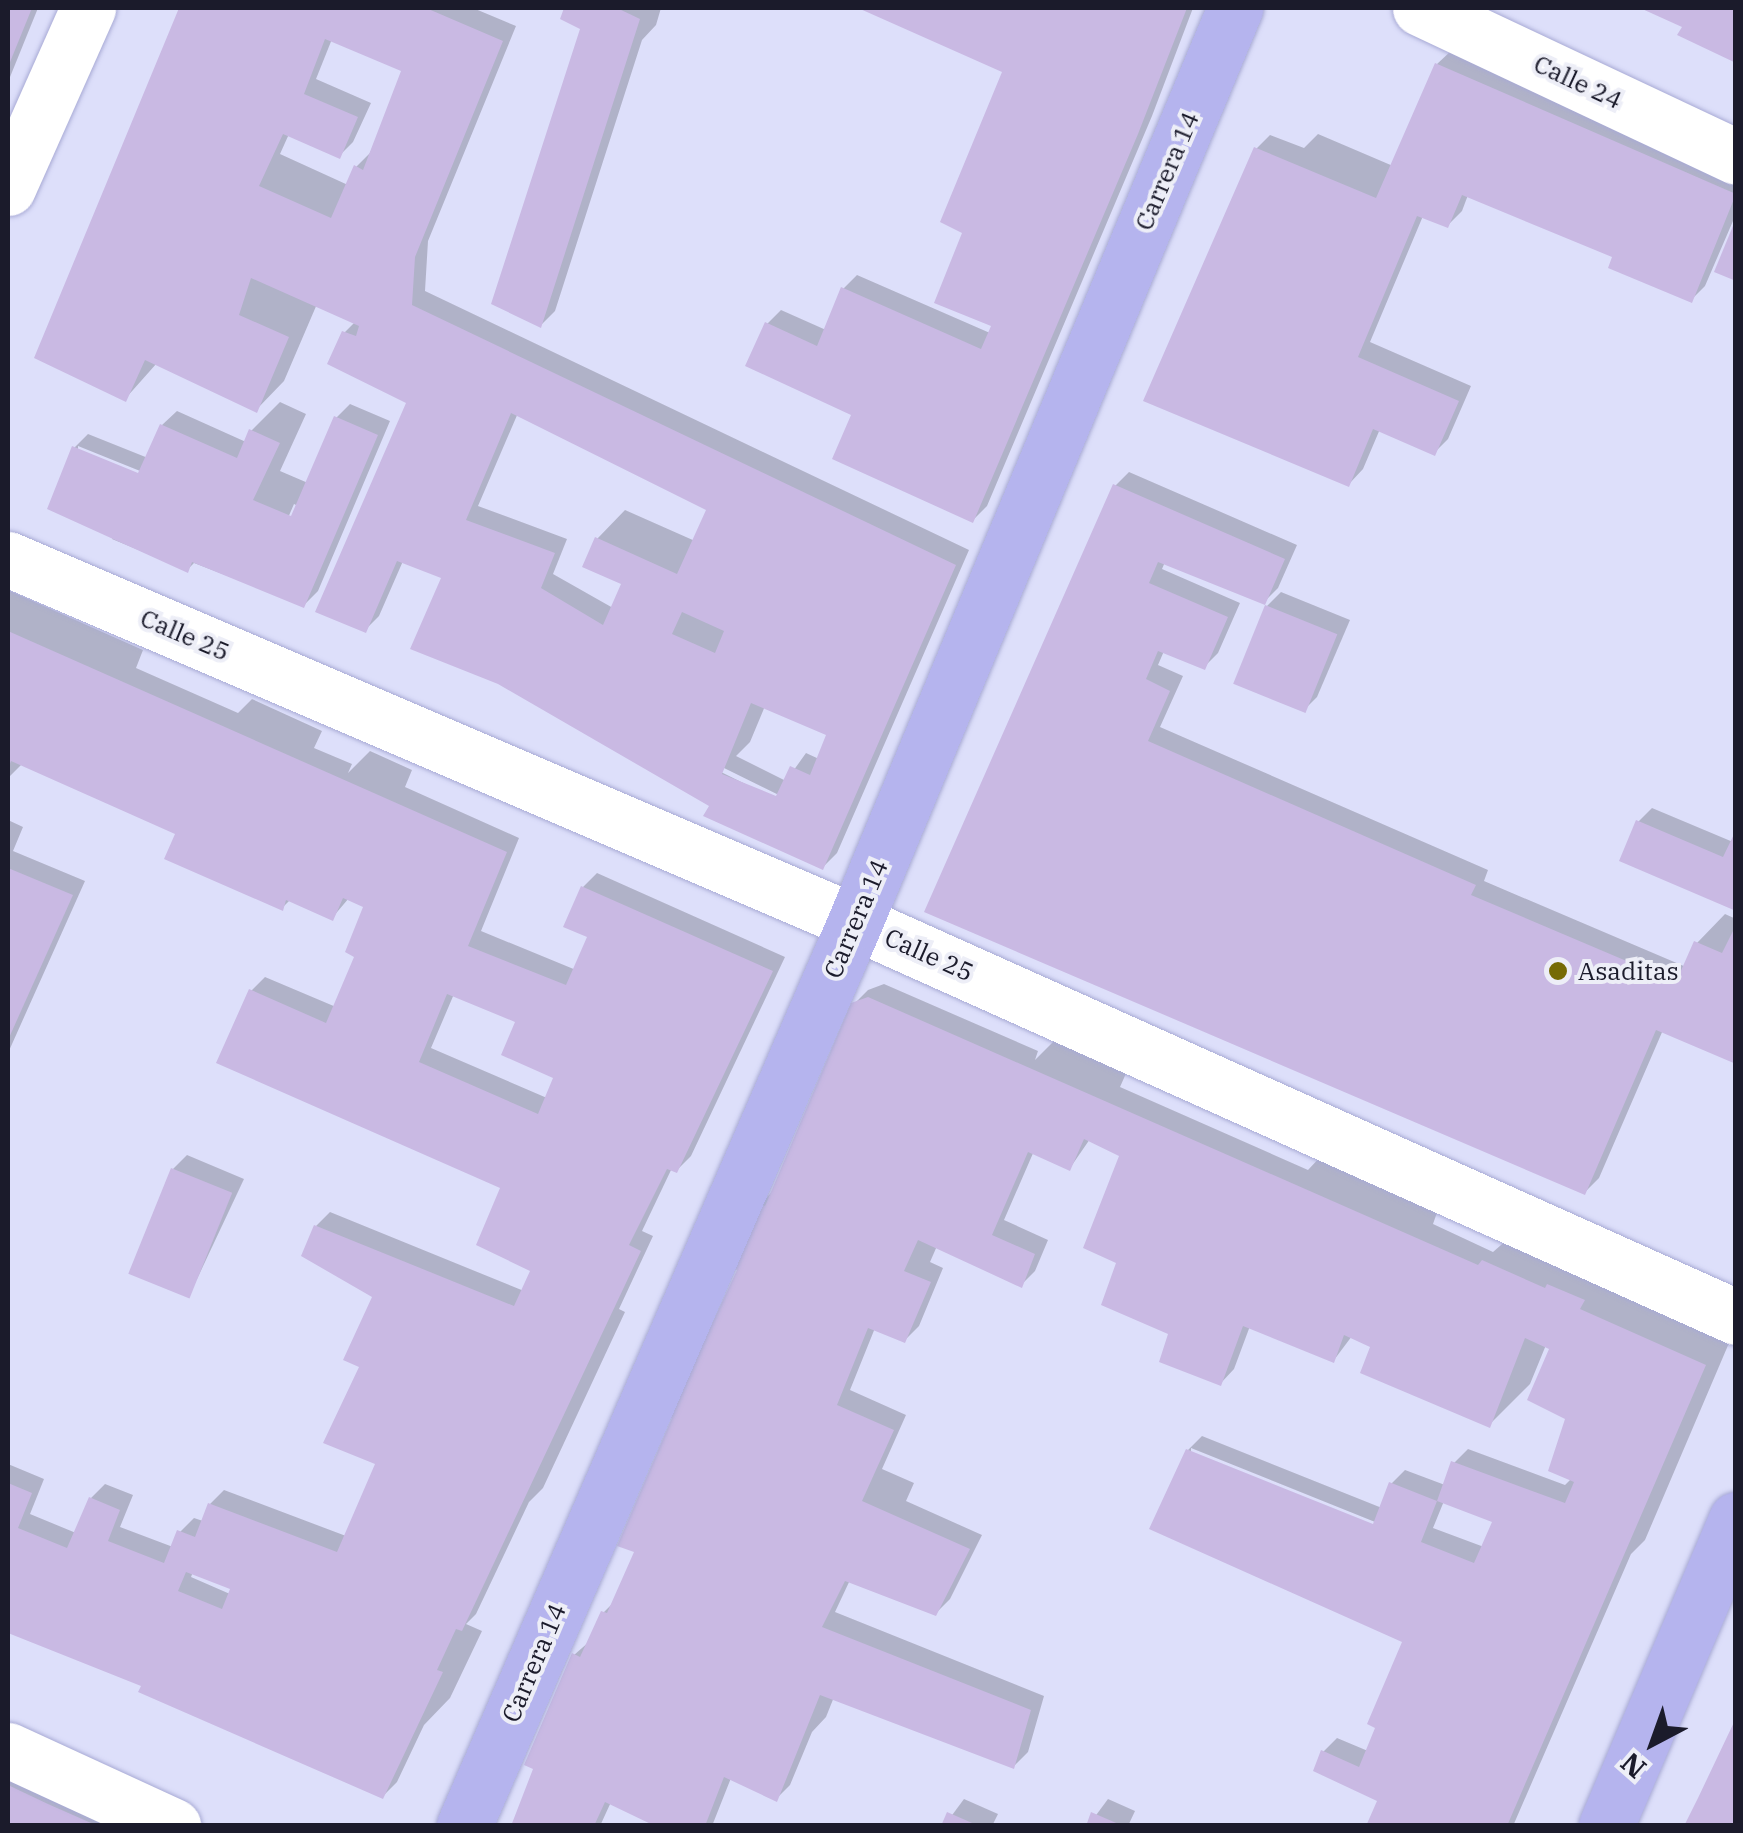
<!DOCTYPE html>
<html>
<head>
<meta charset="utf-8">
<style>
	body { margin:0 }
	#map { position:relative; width:1743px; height:1833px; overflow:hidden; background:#dddffa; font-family:"IBM Plex Serif",serif }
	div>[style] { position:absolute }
	.shadow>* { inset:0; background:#0003 }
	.building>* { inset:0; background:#c9b9e3; transform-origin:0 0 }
	.roads { filter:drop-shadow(0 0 2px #a8aad5) drop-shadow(0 0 2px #a8aad5) }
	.minor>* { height:55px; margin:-27.5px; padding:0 27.5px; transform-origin:27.5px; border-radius:27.5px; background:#fff }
	.primary>* { height:55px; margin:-27.5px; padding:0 27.5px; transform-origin:27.5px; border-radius:27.5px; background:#b5b4ee }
	.dots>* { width:28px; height:28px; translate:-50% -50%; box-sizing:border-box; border:5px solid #edeef7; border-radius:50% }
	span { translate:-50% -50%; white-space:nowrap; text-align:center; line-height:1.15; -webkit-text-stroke:8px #edeef7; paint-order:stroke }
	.street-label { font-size:25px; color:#1b1b2b }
	.poi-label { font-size:25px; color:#1b1b2b }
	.left { translate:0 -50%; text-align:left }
	.frame { position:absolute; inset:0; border:10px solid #1b1b2b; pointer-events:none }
	.north { position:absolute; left:1603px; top:1693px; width:100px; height:100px; -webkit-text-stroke:8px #edeef7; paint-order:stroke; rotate:221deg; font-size:28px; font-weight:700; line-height:40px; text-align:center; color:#1b1b2b }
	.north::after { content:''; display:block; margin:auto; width:35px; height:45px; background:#1b1b2b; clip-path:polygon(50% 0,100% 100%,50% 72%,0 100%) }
</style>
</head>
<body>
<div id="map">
	<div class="shadow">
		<i style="clip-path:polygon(8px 8px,38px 8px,8px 82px)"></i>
		<i style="clip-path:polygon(evenodd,181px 8px,473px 8px,516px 26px,428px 241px,425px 291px,969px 550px,837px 853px,823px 867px,712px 805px,445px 577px,403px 561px,379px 616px,365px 630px,409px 402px,344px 333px,355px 322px,317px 304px,284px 381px,256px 410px,157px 363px,125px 399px,38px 357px,181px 8px,332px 39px,405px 70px,370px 153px,356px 167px,348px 185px,280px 154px,289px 134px,339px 156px,353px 142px,371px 103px,316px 79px,332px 39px,181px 8px,518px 413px,709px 509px,695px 541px,625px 510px,597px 539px,624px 583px,613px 608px,553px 574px,567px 539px,478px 506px,518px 413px,181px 8px,765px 706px,829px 734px,819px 759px,806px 753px,786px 781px,736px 756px,750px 742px,765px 706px,181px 8px,724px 768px,789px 800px,786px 804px,721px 772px,724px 768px)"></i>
		<i style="clip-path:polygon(567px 8px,661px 8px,656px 25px,642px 40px,555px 311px,541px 325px,583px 29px,563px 17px)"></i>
		<i style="clip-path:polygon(865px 8px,1193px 8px,1152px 116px,987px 506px,973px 520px,854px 414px,767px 324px,781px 310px,826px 330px,843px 289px,857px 275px,990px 333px,994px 325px,1007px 71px)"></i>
		<i style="clip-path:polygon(1452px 50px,1736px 174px,1736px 214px,1705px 286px,1691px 300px,1616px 256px,1468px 195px,1462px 211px,1447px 226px,1423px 216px,1370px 342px,1471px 386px,1448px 439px,1434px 453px,1380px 429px,1363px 469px,1349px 484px,1256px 149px,1270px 135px,1304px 148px,1318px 134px,1393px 166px,1437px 64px)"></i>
		<i style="clip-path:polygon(evenodd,280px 402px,306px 414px,280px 471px,308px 483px,336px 418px,350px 404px,390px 421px,318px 591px,304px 605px,194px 563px,187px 570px,112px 539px,115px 534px,74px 448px,88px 434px,148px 458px,162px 425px,177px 411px,246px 442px,251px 431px,280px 402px,78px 446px,150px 475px,148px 479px,78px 451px,78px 446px,280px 402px,294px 504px,298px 506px,271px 557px,294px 504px)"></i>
		<i style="clip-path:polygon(1129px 472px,1297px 545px,1278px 588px,1264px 602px,1165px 562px,1162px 569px,1240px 603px,1218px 653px,1204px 667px,1164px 651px,1158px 665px,1183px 676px,1160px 727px,1488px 870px,1484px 881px,1686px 967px,1697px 943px,1725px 914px,1736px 919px,1736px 1061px,1663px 1030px,1599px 1178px,1585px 1192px,927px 911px,1115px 486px)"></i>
		<i style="clip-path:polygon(evenodd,8px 590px,143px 650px,136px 668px,238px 713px,252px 699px,322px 731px,314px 748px,352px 764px,348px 773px,370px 751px,412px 770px,405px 787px,519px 838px,481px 931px,576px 970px,591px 935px,583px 887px,597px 873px,785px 957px,691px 1156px,677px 1170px,672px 1168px,642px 1231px,653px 1236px,619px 1309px,625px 1312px,543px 1488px,529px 1502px,476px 1614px,466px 1624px,482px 1631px,450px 1698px,424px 1725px,397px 1782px,383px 1796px,145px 1685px,8px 1630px,8px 1464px,44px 1479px,30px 1514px,76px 1533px,91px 1498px,105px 1484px,133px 1495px,120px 1527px,173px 1547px,180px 1532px,194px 1518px,203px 1521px,210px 1504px,224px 1490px,346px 1536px,379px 1463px,362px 1366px,375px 1296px,316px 1226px,330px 1212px,524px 1291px,533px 1270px,503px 1187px,251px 991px,265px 977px,336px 1007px,357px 956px,367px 905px,349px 898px,332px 918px,291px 899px,282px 908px,182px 823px,22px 764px,8px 778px,8px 590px,454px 994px,518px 1021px,556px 1076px,547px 1098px,431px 1048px,454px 994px,8px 590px,193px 1572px,233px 1587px,230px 1594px,191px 1577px,193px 1572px)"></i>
		<i style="clip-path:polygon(1281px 592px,1350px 620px,1317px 697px,1303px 711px,1267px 606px)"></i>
		<i style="clip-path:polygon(1652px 808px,1733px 842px,1736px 908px,1638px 822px)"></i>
		<i style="clip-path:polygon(8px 820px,23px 827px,13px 851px,85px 881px,8px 1053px,8px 963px,12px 955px,8px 953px)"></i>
		<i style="clip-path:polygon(evenodd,884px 984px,1038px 1051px,1035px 1060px,1057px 1038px,1128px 1069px,1120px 1087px,1308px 1170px,1322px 1155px,1439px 1207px,1433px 1224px,1493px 1252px,1509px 1238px,1611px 1282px,1623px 1270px,1678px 1295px,1672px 1310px,1732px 1336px,1645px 1540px,1631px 1554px,1513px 1826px,1368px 1826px,1380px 1800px,1316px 1770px,1323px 1752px,1337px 1738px,1368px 1751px,1379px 1726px,1370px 1723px,1406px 1641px,1152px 1528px,1188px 1450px,1202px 1436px,1382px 1508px,1391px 1484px,1405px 1470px,1445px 1485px,1454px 1463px,1468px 1449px,1565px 1485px,1572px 1478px,1551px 1469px,1569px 1418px,1531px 1399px,1552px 1348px,1546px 1345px,1530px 1384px,1489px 1425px,1427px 1400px,1430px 1391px,1423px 1398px,1363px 1372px,1376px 1336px,1369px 1344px,1352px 1336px,1334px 1360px,1299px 1346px,1303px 1337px,1295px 1344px,1250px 1326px,1234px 1369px,1220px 1384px,1162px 1360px,1171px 1333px,1104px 1303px,1119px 1261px,1086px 1247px,1122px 1155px,1090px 1139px,1070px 1168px,1034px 1151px,1004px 1220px,1048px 1240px,1035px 1271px,1021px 1285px,937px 1246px,930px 1262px,943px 1268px,919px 1326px,905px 1340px,875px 1328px,850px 1390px,906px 1415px,882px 1469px,914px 1483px,906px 1501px,982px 1535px,950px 1599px,936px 1613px,850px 1580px,835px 1612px,1044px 1696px,1028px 1752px,1014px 1766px,834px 1697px,826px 1717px,812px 1732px,790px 1785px,776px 1799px,731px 1778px,712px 1826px,661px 1826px,611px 1802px,600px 1826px,514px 1826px,536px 1768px,527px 1764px,574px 1655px,590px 1641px,603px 1613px,616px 1600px,637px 1551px,620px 1544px,676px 1416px,672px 1415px,739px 1271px,733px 1266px,759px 1205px,774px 1190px,853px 1005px,868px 990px,884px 984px,1191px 1448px,1385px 1526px,1384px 1530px,1191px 1454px,1191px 1448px,884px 984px,1444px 1501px,1495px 1521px,1484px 1547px,1433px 1528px,1444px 1501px)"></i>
		<i style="clip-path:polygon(187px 1155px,244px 1179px,197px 1279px,183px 1293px,173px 1169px)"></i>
		<i style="clip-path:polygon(8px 1766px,144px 1826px,8px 1826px)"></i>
		<i style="clip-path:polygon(964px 1799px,998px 1814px,992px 1826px,944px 1826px)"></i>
		<i style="clip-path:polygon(1108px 1799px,1135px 1811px,1128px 1826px,1088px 1826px)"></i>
	</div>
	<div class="building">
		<i style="clip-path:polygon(8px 8px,32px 8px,8px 67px)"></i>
		<i style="clip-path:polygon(evenodd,179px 8px,426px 8px,503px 41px,415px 257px,412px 305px,956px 565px,823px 870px,703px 816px,709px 806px,498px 684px,410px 649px,441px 578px,397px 561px,366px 633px,315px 612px,406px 403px,327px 364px,342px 331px,356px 336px,359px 326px,251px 278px,239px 315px,289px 337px,257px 413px,145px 360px,126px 402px,34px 358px,179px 8px,325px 39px,401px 71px,363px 170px,354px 165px,331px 218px,259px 186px,283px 134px,340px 159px,358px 117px,304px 94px,325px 39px,179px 8px,511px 413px,706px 510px,677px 574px,595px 537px,582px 567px,621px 584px,603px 625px,541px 588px,555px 553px,466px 520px,511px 413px,179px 8px,682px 612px,724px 631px,715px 653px,672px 634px,682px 612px,179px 8px,751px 703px,826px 735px,810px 775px,790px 766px,776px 796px,722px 774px,751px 703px)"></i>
		<i style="clip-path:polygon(564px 8px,617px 8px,640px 19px,541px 328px,491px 304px,580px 29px,560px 19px)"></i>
		<i style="clip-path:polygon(858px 8px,1187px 8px,1138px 134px,973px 523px,832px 459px,851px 415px,745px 366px,765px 322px,817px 346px,841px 287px,981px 349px,991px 326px,934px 303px,962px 233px,940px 222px,1002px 72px)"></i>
		<i style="clip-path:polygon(1640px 8px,1736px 8px,1736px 63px,1677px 35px,1682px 27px)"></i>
		<i style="clip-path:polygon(1435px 63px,1736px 194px,1692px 303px,1608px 268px,1612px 257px,1462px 195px,1448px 228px,1417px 216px,1358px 357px,1459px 401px,1435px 456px,1373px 429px,1349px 487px,1143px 401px,1254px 147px,1376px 198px)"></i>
		<i style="clip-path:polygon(1735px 221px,1736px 221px,1736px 281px,1714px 272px)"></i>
		<i style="clip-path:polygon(334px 416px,378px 435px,304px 608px,192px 562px,188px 573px,47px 509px,72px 446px,138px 473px,160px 424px,237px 458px,249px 429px,280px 443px,253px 500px,291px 516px)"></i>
		<i style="clip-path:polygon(1113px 484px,1285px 559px,1265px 605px,1158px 562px,1149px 583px,1228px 617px,1205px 670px,1158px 651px,1146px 679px,1170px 691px,1148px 741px,1476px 885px,1471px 895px,1676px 982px,1694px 941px,1722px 953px,1736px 925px,1736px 1064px,1656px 1030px,1585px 1195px,924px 912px)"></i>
		<i style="left:1265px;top:605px;width:78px;height:85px;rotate:22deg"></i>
		<i style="clip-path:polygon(evenodd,8px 631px,507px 852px,468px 946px,566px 985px,587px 937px,563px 927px,581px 886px,773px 971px,677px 1173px,667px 1169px,629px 1245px,641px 1251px,462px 1631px,456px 1629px,437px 1670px,443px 1672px,383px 1799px,138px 1692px,141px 1686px,8px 1633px,8px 1483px,32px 1493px,18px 1528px,67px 1548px,89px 1497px,120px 1510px,108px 1541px,164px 1563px,177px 1530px,195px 1537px,208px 1503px,337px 1552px,375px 1464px,323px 1443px,359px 1367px,343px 1360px,372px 1297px,301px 1256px,314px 1225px,514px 1306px,530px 1271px,476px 1245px,500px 1188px,216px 1063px,249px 989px,326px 1023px,354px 957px,345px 952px,363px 907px,343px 898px,333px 921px,286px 900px,283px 911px,164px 859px,175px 834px,11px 761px,8px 769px,8px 631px,447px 994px,515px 1022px,501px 1055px,553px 1078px,538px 1114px,419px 1062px,447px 994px,8px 631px,186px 1572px,230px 1589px,222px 1609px,178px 1591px,186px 1572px)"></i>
		<i style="clip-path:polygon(1636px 820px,1723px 857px,1736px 830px,1736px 911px,1619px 861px)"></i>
		<i style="clip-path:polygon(8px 868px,73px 895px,8px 1040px)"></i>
		<i style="clip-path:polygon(868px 997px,1478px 1265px,1482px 1260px,1545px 1288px,1547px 1284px,1585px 1300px,1580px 1309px,1706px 1365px,1507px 1826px,1366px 1826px,1377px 1801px,1313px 1771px,1321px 1750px,1359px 1767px,1375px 1728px,1367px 1724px,1402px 1642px,1149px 1529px,1186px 1449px,1373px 1524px,1389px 1482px,1437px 1501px,1421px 1542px,1474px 1563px,1492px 1522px,1437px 1501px,1451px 1461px,1565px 1503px,1574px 1482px,1548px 1471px,1565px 1419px,1527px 1400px,1549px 1349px,1525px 1338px,1490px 1428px,1360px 1373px,1370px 1347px,1344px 1335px,1334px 1363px,1243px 1326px,1221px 1386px,1159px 1362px,1168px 1334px,1101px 1305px,1116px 1263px,1083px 1248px,1119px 1156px,1084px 1139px,1070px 1171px,1028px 1152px,992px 1235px,1035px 1254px,1022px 1288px,918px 1240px,904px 1271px,931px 1282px,905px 1343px,868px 1328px,837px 1405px,894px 1430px,862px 1501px,970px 1549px,936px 1616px,845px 1581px,822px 1627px,1031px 1710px,1014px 1769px,820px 1695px,777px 1802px,724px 1777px,705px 1826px,655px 1826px,605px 1802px,594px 1826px,511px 1826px,533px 1769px,524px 1765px,572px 1653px,580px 1657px,601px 1611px,607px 1613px,634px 1552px,617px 1546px,672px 1418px,669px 1416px,737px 1270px,730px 1267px,757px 1203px,765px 1206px,851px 1003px)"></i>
		<i style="left:171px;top:1168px;width:66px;height:114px;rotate:22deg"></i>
		<i style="clip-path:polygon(1736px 1718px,1736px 1826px,1684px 1826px,1698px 1798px)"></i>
		<i style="clip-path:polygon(8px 1785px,48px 1804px,98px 1826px,8px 1826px)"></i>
		<i style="clip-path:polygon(947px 1812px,979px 1826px,941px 1826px)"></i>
		<i style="clip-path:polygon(1091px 1812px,1123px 1826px,1086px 1826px)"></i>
	</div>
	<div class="roads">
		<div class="minor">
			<i style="left:1420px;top:8px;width:349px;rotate:25.2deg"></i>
			<i style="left:8px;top:188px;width:197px;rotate:-66deg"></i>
			<i style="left:8px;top:559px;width:922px;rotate:23.2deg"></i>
			<i style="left:855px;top:922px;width:965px;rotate:24.15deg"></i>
			<i style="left:8px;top:1750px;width:182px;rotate:24.7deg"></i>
		</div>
		<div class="primary">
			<i style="left:464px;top:1826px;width:985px;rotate:-66.61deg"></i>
			<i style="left:855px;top:922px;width:990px;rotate:-67.42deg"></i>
			<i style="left:1606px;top:1826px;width:333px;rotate:-67deg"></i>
		</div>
	</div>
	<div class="dots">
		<i style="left:1558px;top:971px;background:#766b04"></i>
	</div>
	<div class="street-label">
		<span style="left:1578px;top:82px;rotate:25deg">Calle 24</span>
		<span style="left:1167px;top:171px;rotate:-67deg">Carrera 14</span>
		<span style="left:185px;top:635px;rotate:23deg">Calle 25</span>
		<span style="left:856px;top:919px;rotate:-67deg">Carrera 14</span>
		<span style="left:929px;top:955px;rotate:24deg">Calle 25</span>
		<span style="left:534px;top:1663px;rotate:-67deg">Carrera 14</span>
	</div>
	<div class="poi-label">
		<span class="left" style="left:1578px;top:971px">Asaditas</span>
	</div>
	<div class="frame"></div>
	<div class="north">N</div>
</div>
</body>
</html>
